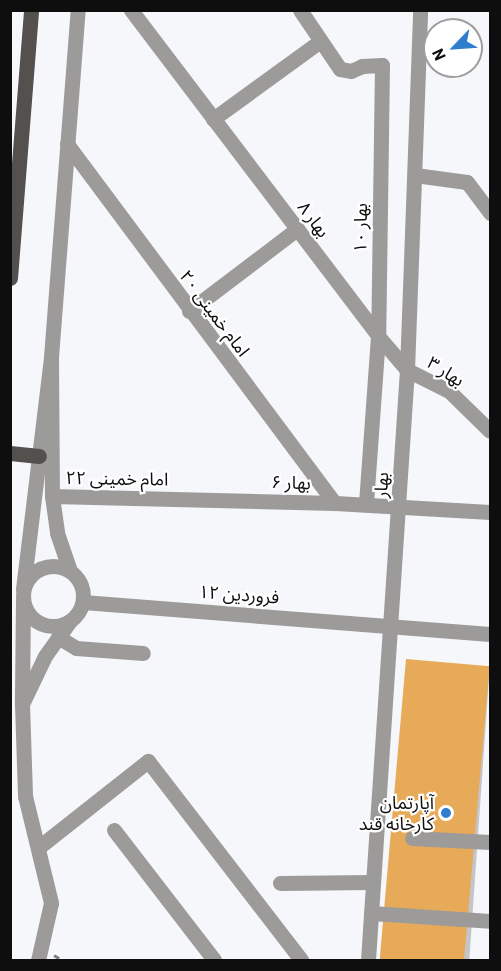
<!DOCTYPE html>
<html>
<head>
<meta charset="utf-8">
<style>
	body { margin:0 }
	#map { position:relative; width:501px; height:971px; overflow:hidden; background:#f5f7fb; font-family:Barlow,"Noto Sans Arabic",sans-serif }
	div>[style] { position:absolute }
	.shadow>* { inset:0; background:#0003; transform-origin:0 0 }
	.building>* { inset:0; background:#e7aa59; transform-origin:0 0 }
	.path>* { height:3px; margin-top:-1.5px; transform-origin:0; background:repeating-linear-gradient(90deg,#7e7f81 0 6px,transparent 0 9px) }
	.minor>* { height:15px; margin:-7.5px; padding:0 7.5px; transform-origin:7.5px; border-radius:7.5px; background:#9c9b99 }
	.minor>.ring { margin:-7.5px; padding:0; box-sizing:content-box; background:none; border:15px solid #9c9b99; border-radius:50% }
	.major>* { height:15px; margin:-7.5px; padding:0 7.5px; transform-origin:7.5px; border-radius:7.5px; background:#53504e }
	.dots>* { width:16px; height:16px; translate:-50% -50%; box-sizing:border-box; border:3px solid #fff; border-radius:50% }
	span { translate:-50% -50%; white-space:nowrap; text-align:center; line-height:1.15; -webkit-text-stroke:4.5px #fff; paint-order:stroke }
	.street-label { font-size:18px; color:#0e0e0f }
	.poi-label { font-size:18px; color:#0e0e0f }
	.right { translate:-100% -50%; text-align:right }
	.frame { position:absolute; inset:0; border:12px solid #0e0e0f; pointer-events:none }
	.north { position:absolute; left:423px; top:18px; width:60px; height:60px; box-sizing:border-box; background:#fff; border:2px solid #9f9f9f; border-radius:50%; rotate:245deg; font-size:16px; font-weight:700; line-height:24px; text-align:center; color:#0e0e0f }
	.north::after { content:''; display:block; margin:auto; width:21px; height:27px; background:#2f7dcd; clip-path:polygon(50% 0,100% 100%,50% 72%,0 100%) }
</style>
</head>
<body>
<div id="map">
	<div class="shadow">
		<i style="left:408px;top:661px;width:82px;height:299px;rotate:4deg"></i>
	</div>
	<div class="building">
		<i style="left:406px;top:659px;width:84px;height:301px;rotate:5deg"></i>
	</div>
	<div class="path">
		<i style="left:54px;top:955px;width:9px;rotate:32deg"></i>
	</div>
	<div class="minor">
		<i style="left:131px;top:10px;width:409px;rotate:52.8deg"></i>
		<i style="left:378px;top:336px;width:45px;rotate:49.5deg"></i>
		<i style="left:407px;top:370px;width:47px;rotate:26.6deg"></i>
		<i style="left:449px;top:391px;width:57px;rotate:44.3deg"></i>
		<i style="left:300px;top:10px;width:71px;rotate:55.9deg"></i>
		<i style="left:340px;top:69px;width:11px;rotate:10deg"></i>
		<i style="left:351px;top:71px;width:12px;rotate:-24deg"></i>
		<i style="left:362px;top:66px;width:20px;rotate:-3deg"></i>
		<i style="left:382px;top:65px;width:271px;rotate:90.8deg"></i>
		<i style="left:378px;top:336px;width:169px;rotate:94.1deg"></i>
		<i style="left:213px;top:119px;width:131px;rotate:-36deg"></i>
		<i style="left:67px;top:144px;width:448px;rotate:53.3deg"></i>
		<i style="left:415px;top:175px;width:52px;rotate:7.7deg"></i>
		<i style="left:467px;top:182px;width:39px;rotate:53deg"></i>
		<i style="left:189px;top:311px;width:136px;rotate:-37.2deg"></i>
		<i style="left:51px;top:357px;width:348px;rotate:-85.6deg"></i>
		<i style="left:52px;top:496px;width:283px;rotate:1.4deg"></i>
		<i style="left:335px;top:503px;width:155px;rotate:3.3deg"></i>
		<i class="ring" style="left:23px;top:566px;width:45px;height:45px"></i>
		<i style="left:23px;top:589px;width:234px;rotate:-83.1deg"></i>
		<i style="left:51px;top:357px;width:139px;rotate:89.6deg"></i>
		<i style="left:52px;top:496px;width:37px;rotate:82deg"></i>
		<i style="left:57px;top:533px;width:39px;rotate:71deg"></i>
		<i style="left:23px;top:601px;width:103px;rotate:90.6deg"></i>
		<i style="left:22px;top:704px;width:53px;rotate:-64.4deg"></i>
		<i style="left:45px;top:656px;width:43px;rotate:-54.5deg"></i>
		<i style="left:83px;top:602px;width:408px;rotate:4.5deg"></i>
		<i style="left:58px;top:637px;width:21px;rotate:31deg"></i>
		<i style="left:76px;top:648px;width:67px;rotate:4.3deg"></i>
		<i style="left:22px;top:704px;width:92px;rotate:88.1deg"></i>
		<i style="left:25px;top:796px;width:110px;rotate:76.3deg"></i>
		<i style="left:51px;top:903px;width:58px;rotate:102.8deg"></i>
		<i style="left:114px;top:830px;width:164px;rotate:52.4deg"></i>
		<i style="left:412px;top:838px;width:78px;rotate:2.9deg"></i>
		<i style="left:39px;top:847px;width:139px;rotate:-38.3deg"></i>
		<i style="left:148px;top:761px;width:251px;rotate:52.4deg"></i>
		<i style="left:280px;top:883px;width:92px;rotate:-0.6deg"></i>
		<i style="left:371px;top:913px;width:119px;rotate:3.8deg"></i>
		<i style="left:368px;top:960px;width:591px;rotate:-86.22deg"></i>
		<i style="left:407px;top:370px;width:360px;rotate:-87.9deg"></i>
	</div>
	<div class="major">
		<i style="left:10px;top:278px;width:269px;rotate:-85.5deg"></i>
		<i style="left:10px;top:453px;width:29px;rotate:6deg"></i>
	</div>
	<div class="dots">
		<i style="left:446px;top:813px;background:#2f7dcd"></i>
	</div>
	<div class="street-label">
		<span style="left:314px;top:219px;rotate:53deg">بهار ۸</span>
		<span style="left:360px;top:228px;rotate:-89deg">بهار ۱۰</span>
		<span style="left:215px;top:313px;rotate:53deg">امام خمینی ۲۰</span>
		<span style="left:446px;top:371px;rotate:32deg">بهار ۳</span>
		<span style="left:117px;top:478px;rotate:1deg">امام خمینی ۲۲</span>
		<span style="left:291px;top:482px;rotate:2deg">بهار ۶</span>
		<span style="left:381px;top:485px;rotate:-87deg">بهار</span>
		<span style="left:239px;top:594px;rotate:4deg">۱۲ فروردین</span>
	</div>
	<div class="poi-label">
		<span class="right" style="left:434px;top:813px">آپارتمان<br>کارخانه قند</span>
	</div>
	<div class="frame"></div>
	<div class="north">N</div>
</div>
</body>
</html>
